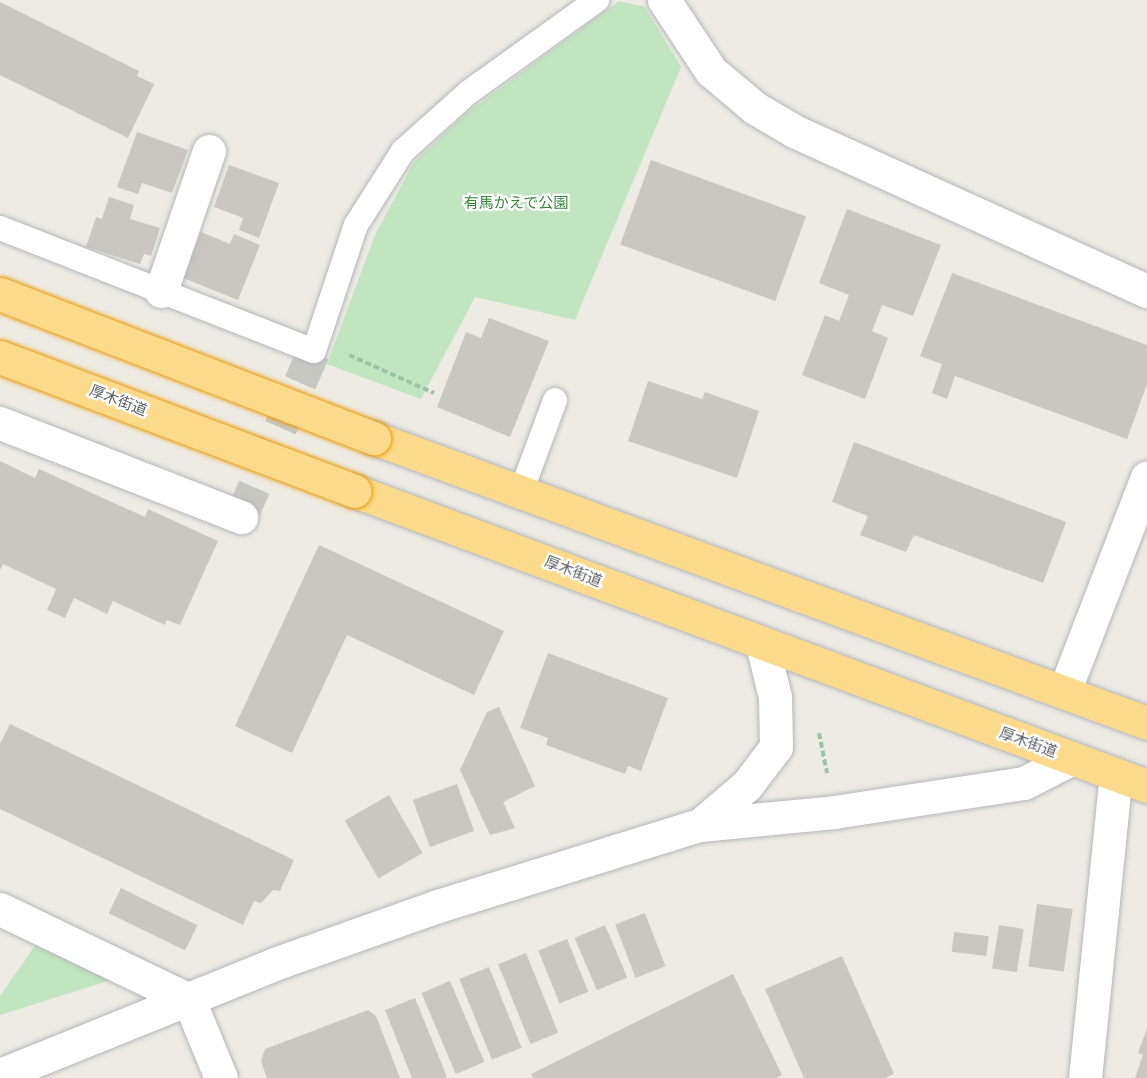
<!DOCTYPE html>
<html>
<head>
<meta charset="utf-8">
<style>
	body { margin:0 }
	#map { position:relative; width:1147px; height:1078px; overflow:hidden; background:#edebe3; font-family:Raleway,"Noto Sans JP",sans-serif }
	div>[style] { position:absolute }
	.green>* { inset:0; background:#c1e5bf }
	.building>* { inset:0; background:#cac7c2; transform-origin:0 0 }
	.street-tunnel>* { height:33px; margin-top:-16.5px; transform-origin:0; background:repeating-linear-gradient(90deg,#c8c8c3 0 33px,transparent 0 49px) }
	.path>* { height:4px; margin-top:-2px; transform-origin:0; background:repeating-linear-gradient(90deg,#99c5a4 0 6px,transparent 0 9px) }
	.roads { filter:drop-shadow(0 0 2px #b3b6ba) drop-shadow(0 0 2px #b3b6ba) }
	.lane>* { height:24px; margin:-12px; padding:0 12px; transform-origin:12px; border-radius:12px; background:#fff }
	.street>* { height:33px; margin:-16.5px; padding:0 16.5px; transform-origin:16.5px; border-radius:16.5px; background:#fff }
	.secondary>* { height:33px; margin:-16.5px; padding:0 16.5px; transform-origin:16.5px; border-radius:16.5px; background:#fff }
	.highway>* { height:33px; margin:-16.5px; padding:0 16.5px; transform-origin:16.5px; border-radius:16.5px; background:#fbda8c }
	.bridges { filter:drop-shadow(0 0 2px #ec9904) drop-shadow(0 0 2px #ec9904) }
	.highway-bridge>* { height:33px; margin:-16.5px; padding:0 16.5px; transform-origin:16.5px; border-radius:16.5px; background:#fbda8c }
	span { translate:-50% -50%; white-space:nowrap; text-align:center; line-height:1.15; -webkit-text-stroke:4.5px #fff; paint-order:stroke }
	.park-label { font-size:15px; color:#378637 }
	.street-label { font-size:15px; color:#5b5f63 }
</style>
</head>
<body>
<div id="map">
	<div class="green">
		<i style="clip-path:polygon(619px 1px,645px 7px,681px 67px,575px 320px,475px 297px,421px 399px,327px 364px,375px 235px,414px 162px,469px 111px)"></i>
		<i style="clip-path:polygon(45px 931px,133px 973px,0 1015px,0 996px)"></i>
	</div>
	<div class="building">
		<i style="clip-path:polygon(0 2px,139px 71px,137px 76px,154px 84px,128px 138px,0 75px)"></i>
		<i style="clip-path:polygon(137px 132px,188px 150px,172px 193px,142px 183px,138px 194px,117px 187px)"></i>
		<i style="left:651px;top:160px;width:165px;height:90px;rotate:20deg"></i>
		<i style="clip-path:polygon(229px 165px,279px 183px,259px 238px,239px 230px,243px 218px,214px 207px)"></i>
		<i style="clip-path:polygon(109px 197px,134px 205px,130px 219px,160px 228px,151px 256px,144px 254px,140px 264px,86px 247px,96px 217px,102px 219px)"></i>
		<i style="clip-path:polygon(847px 209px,941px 245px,913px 316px,882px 305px,872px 331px,888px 338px,865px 399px,802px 375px,825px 315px,839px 321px,849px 295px,819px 283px)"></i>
		<i style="clip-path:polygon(201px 232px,230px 244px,234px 234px,260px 245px,238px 300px,183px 278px)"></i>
		<i style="clip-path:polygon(952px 273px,1147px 345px,1147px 384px,1127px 439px,955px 376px,947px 399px,932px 393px,942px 364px,920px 356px)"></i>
		<i style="clip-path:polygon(489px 318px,549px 341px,510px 437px,437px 407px,466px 332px,481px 338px)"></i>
		<i style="clip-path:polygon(648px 381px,702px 399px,705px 392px,759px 411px,737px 478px,628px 441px)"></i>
		<i style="clip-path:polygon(854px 442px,1066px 522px,1043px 583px,914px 535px,906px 552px,860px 535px,868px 516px,832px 502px)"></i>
		<i style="clip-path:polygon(0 461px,35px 478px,39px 469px,145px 517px,148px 509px,218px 541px,180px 625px,167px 620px,165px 625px,113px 601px,107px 614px,74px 598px,65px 618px,47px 610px,56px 589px,3px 564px,0 570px)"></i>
		<i style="clip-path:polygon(319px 545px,504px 631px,474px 695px,347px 635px,292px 753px,235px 726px)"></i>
		<i style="clip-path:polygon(548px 653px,668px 698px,641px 771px,628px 766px,625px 774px,546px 745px,548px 738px,520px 728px)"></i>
		<i style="clip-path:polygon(499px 707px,535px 786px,503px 802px,515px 828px,490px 835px,460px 770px,487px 712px)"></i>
		<i style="clip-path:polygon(10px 724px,294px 860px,280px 891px,273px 890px,261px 903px,254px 901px,243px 925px,0 809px,0 744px)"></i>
		<i style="left:457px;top:784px;width:50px;height:47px;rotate:70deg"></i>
		<i style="left:389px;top:795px;width:67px;height:51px;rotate:60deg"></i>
		<i style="left:121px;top:888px;width:85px;height:28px;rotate:26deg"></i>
		<i style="left:1037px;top:904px;width:36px;height:63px;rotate:8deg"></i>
		<i style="left:645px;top:913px;width:57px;height:32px;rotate:69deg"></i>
		<i style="left:605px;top:925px;width:57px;height:33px;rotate:67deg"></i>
		<i style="left:999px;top:925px;width:25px;height:44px;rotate:9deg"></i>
		<i style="left:954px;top:932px;width:35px;height:20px;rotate:7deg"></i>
		<i style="left:567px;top:939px;width:57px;height:31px;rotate:68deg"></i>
		<i style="left:526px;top:953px;width:86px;height:30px;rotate:68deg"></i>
		<i style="clip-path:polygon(842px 956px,894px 1074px,885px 1078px,804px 1078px,765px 989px)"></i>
		<i style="left:489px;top:967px;width:87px;height:32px;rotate:68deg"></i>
		<i style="clip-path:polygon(733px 974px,782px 1075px,776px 1078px,533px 1078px,531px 1074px)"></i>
		<i style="left:450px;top:981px;width:88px;height:31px;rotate:67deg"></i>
		<i style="clip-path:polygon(415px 998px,447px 1077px,444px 1078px,412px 1078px,385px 1010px)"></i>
		<i style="clip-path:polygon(368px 1010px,376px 1016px,400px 1078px,267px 1078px,261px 1061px,265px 1049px)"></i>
		<i style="clip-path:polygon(1147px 1029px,1147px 1078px,1135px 1078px,1143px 1055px,1138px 1053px)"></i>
	</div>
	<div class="street-tunnel">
		<i style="left:241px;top:517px;width:181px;rotate:-66.3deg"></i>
	</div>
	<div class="path">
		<i style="left:349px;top:355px;width:93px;rotate:24.1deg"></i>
		<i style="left:819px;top:733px;width:41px;rotate:78.7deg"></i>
	</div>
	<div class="roads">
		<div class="lane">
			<i style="left:0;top:228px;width:337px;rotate:21.4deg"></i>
			<i style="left:314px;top:351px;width:133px;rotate:-71.6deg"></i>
			<i style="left:356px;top:225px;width:88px;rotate:-57.6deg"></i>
			<i style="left:403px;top:151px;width:89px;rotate:-41.8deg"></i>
			<i style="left:469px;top:92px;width:158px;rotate:-35.7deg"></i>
			<i style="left:521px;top:492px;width:98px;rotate:-69.7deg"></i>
		</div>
		<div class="street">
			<i style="left:664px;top:0;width:85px;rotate:56.5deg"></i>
			<i style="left:711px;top:71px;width:57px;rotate:40.1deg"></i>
			<i style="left:755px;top:108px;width:45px;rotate:30.5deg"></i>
			<i style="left:794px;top:131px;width:388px;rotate:24.4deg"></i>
			<i style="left:161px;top:291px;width:148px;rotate:-71.1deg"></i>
			<i style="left:0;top:423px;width:259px;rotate:21.3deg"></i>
			<i style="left:1064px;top:692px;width:230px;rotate:-68.9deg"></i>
			<i style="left:0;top:909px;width:210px;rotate:25.7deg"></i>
			<i style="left:189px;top:1000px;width:84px;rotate:67.7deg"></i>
			<i style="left:1085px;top:1078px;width:305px;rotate:-84.2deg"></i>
		</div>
		<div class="secondary">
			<i style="left:700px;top:825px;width:62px;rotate:-40.4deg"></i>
			<i style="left:747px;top:785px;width:48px;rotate:-52.7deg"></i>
			<i style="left:776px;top:747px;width:50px;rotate:-91.1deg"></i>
			<i style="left:775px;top:697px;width:55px;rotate:-103.8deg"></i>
			<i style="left:0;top:1075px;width:299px;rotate:-22deg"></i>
			<i style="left:277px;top:963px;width:171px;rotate:-19.5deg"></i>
			<i style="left:438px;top:906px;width:274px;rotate:-17.2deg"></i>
			<i style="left:700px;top:825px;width:135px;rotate:-5.5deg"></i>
			<i style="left:834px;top:812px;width:192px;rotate:-8.7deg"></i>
			<i style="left:1024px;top:783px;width:53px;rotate:-27.1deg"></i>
		</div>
		<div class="highway">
			<i style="left:374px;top:438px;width:824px;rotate:20.24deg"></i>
			<i style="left:355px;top:491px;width:845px;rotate:20.43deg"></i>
		</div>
	</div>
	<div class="bridges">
		<div class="highway-bridge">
			<i style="left:0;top:294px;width:401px;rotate:21.1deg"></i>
			<i style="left:0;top:357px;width:379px;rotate:20.7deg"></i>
		</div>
	</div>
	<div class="park-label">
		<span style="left:516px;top:204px">有馬かえで公園</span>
	</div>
	<div class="street-label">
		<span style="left:118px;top:401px;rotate:21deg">厚木街道</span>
		<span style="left:573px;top:572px;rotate:21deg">厚木街道</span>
		<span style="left:1028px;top:743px;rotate:20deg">厚木街道</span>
	</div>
</div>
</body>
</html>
